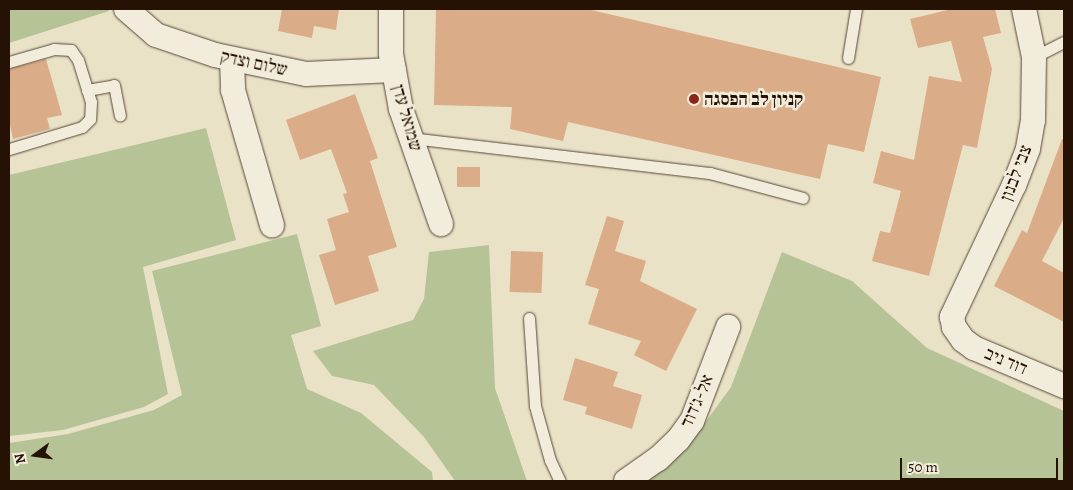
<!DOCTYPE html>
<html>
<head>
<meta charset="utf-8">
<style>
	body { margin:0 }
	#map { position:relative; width:1073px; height:490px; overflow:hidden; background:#eae2c7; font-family:Alegreya,"Frank Ruhl Libre",serif }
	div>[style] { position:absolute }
	.green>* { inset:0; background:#b6c396 }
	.building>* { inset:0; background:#daac87; transform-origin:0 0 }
	.roads { filter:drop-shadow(0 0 1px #574635) drop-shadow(0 0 1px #574635) }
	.lane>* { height:11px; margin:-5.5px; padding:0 5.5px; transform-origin:5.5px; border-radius:5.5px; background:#f1ecdb }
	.street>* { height:24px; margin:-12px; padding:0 12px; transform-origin:12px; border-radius:12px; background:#f1ecdb }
	.dots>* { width:14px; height:14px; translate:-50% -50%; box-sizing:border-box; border:2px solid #f1ecdb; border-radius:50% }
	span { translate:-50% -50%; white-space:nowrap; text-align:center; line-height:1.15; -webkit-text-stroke:5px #f1ecdb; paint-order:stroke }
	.street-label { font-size:18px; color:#261204 }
	.poi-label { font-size:18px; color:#261204; font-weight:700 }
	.left { translate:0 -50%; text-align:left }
	.frame { position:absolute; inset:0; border:10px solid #261204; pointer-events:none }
	.north { position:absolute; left:10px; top:430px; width:50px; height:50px; -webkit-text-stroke:4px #f1ecdb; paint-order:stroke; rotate:256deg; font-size:14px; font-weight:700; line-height:20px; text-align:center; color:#261204 }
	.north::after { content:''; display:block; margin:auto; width:18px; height:22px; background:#261204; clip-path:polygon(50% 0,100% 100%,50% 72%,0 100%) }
	.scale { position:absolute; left:900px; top:458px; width:158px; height:22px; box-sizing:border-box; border:2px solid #261204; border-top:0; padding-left:6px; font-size:15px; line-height:18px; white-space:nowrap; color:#261204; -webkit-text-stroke:4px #f1ecdb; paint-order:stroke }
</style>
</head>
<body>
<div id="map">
	<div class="green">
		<i style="clip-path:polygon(9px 9px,108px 9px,109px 11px,9px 43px)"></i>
		<i style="clip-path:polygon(206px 128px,236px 240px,143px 267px,168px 394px,144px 407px,63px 430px,9px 436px,9px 175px)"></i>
		<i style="clip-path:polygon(297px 234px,321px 326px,291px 335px,307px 389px,361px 413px,432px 472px,433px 481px,9px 481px,9px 443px,68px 434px,154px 410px,182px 395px,152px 271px)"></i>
		<i style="clip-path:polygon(489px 245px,495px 388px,527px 481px,455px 481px,424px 437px,374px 385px,332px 376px,313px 351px,413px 320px,424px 299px,429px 252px)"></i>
		<i style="clip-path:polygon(782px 252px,852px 281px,927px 348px,1064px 411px,1064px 481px,638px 481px,702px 427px,731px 387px)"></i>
	</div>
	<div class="building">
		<i style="clip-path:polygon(282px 9px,339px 9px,336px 30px,314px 26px,312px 38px,278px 31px)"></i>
		<i style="clip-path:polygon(436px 9px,587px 9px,881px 77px,864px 152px,828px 144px,820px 179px,568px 122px,563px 141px,510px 129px,512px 107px,434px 105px)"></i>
		<i style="clip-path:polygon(952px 9px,995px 9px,1001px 33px,983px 37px,992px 69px,977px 148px,963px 145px,929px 276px,872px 261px,880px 231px,890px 233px,901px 191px,873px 183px,881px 151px,914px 160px,929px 76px,962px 82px,951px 41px,918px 48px,910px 19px)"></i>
		<i style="clip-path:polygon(46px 59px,62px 115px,47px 118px,50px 129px,13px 139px,9px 120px,9px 69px)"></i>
		<i style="clip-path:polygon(355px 94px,378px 158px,370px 161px,397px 247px,368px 256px,379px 291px,335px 305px,319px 255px,336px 250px,327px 219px,349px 212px,343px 194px,347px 193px,331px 149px,300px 160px,286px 120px)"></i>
		<i style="clip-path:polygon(1062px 139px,1064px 139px,1064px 218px,1042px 261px,1064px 273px,1064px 322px,994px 286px,1022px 230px,1027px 233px)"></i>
		<i style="left:480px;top:167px;width:20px;height:23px;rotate:90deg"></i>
		<i style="clip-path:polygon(607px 216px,624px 221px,615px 251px,646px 261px,640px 281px,697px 309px,666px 371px,634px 355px,641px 341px,588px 324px,599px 289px,585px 285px)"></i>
		<i style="left:511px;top:251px;width:32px;height:41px;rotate:2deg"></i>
		<i style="clip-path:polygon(575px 358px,618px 372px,613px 386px,642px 395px,632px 429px,585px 414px,587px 407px,563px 400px)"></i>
	</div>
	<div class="roads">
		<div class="lane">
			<i style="left:1034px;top:57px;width:34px;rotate:-27deg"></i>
			<i style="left:848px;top:58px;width:50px;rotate:-80.7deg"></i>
			<i style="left:9px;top:62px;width:47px;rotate:-16.1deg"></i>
			<i style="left:54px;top:49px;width:17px;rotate:3deg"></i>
			<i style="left:71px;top:50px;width:12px;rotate:55deg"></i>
			<i style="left:78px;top:60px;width:44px;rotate:72.8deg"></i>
			<i style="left:91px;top:102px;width:17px;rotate:93deg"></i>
			<i style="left:90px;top:119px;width:11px;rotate:135deg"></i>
			<i style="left:82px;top:127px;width:76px;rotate:163.2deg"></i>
			<i style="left:87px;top:90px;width:27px;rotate:-10deg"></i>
			<i style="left:114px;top:85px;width:31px;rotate:79deg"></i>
			<i style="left:411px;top:138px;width:301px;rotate:6.7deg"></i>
			<i style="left:710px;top:173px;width:96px;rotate:15deg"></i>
			<i style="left:529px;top:318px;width:88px;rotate:86.1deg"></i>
			<i style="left:535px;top:406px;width:56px;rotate:74.5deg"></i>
			<i style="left:550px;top:460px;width:23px;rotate:65deg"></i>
		</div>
		<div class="street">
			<i style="left:126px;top:9px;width:40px;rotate:41deg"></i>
			<i style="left:156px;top:35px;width:62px;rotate:18.7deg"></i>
			<i style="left:215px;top:55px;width:93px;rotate:11.8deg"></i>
			<i style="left:306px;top:74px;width:88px;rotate:-2.6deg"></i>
			<i style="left:391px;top:9px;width:45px;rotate:90deg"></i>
			<i style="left:391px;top:54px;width:56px;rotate:79.7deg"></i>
			<i style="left:401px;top:109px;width:122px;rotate:70.8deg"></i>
			<i style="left:1024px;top:9px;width:49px;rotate:78.2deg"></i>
			<i style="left:1034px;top:57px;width:63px;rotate:90.9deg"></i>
			<i style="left:1033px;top:120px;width:29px;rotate:100deg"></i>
			<i style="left:1028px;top:149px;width:39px;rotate:111deg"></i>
			<i style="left:1014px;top:185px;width:146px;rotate:115.2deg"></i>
			<i style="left:952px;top:317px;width:10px;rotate:79deg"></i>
			<i style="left:954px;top:327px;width:16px;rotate:55deg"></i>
			<i style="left:963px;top:340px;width:14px;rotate:36deg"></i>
			<i style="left:974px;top:348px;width:98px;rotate:22.9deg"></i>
			<i style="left:232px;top:59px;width:31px;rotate:88deg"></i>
			<i style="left:233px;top:90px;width:141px;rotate:73.9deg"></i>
			<i style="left:626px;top:481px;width:39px;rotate:-35deg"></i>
			<i style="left:658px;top:459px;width:28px;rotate:-44deg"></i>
			<i style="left:678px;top:440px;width:24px;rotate:-54deg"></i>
			<i style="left:692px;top:421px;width:101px;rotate:-69deg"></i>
		</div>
	</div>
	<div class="dots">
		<i style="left:694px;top:99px;background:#8f2418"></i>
	</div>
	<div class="street-label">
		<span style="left:254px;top:63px;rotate:12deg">שלום וצדק</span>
		<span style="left:407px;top:118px;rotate:74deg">שמואל עדן</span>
		<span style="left:1016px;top:173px;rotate:-69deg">צבי לבנון</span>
		<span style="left:1006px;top:361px;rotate:23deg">דוד ניב</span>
		<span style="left:697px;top:401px;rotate:-66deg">אל-ג'דוד</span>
	</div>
	<div class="poi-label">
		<span class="left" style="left:704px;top:99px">קניון לב הפסגה</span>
	</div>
	<div class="frame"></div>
	<div class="north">N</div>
	<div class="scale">50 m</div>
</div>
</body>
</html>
